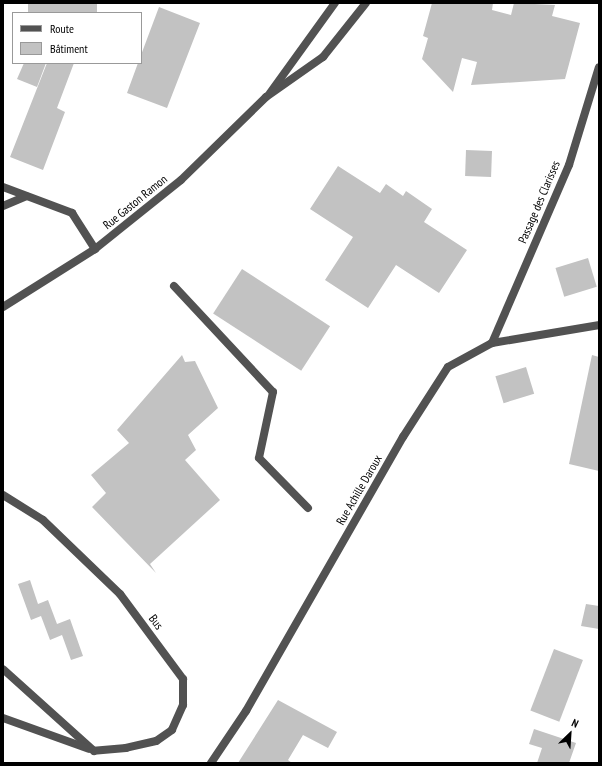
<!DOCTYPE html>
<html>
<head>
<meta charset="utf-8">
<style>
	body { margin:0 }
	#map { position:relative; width:602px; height:766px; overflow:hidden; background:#fff; font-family:"PT Sans Narrow",sans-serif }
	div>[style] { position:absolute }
	.building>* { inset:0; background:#c2c2c2; transform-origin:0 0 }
	.lane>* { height:8px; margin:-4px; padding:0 4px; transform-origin:4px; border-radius:4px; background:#525252 }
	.street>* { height:8px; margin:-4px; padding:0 4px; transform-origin:4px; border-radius:4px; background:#525252 }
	span { translate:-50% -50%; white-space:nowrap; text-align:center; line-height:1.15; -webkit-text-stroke:3.5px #fff; paint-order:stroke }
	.street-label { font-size:12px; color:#000 }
	.frame { position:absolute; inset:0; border:4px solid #000; pointer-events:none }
	.legend { position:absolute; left:12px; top:12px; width:130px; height:52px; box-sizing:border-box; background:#fff; border:1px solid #999; margin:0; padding:5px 7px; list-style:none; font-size:12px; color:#000 }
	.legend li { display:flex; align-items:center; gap:8px; height:20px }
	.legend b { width:20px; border:1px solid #999 }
	.north { position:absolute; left:550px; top:714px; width:40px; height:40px; -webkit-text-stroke:3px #fff; paint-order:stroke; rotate:25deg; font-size:11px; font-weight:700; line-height:16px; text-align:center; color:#000 }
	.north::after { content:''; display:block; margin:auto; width:14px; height:18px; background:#000; clip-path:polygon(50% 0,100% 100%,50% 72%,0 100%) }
</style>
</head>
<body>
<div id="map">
	<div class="building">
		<i style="left:28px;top:3px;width:69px;height:11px"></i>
		<i style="clip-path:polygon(432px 3px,493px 3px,492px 10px,511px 15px,514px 3px,555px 5px,552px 16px,580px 23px,565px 79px,471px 85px,477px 62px,462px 58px,453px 92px,422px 59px,428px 38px,423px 36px)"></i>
		<i style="clip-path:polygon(159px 7px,200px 23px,167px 108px,127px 93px,138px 63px,141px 63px,141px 55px)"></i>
		<i style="clip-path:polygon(24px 63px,46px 63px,37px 87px,17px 79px)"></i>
		<i style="clip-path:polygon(47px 63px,74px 63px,57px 108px,65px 112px,43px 170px,10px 157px)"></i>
		<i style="left:466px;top:150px;width:26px;height:26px;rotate:2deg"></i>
		<i style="clip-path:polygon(338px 166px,380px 193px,386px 184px,403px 196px,406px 191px,432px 209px,424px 222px,467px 250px,439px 293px,396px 265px,368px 308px,325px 280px,353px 237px,310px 209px)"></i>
		<i style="left:588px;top:258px;width:30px;height:34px;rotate:73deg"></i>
		<i style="left:242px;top:269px;width:105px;height:53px;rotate:33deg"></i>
		<i style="clip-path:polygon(182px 355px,185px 362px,195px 361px,218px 408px,188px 435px,196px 450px,185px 460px,220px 500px,150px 564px,156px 573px,92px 507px,106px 493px,91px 475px,129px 443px,117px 430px)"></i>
		<i style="clip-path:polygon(592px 355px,599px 357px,599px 471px,569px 464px)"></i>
		<i style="left:526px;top:367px;width:28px;height:32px;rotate:73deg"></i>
		<i style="clip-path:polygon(30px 580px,38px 604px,48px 600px,57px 624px,70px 619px,83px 656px,71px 660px,62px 635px,50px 640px,41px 616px,31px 620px,18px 584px)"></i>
		<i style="clip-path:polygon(586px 604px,599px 606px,599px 629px,581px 626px)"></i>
		<i style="left:554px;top:649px;width:31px;height:66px;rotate:21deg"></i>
		<i style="clip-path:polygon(278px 700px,337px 732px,328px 748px,303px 735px,288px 760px,292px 763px,238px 763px)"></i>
		<i style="clip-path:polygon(534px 729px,576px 743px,569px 763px,537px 763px,542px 748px,529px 744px)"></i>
	</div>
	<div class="lane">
		<i style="left:3px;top:187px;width:74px;rotate:20.6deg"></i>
		<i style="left:72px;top:213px;width:43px;rotate:57.4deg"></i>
		<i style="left:3px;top:206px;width:25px;rotate:-23deg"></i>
		<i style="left:174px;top:286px;width:145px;rotate:47deg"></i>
		<i style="left:273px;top:392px;width:67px;rotate:102deg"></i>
		<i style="left:259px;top:458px;width:70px;rotate:45.6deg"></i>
		<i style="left:492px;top:343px;width:194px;rotate:-66.6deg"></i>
		<i style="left:569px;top:165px;width:102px;rotate:-73deg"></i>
		<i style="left:3px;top:495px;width:47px;rotate:32deg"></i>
		<i style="left:43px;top:520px;width:107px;rotate:43.9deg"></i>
		<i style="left:120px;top:594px;width:106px;rotate:53.5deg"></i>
		<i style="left:183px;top:679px;width:26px;rotate:90deg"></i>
		<i style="left:183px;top:705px;width:27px;rotate:114deg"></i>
		<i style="left:172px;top:730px;width:19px;rotate:145deg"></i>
		<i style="left:156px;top:741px;width:31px;rotate:167deg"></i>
		<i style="left:126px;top:748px;width:32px;rotate:175deg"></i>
		<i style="left:94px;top:751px;width:122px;rotate:-138deg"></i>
		<i style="left:3px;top:718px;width:91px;rotate:19.8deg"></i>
	</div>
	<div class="street">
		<i style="left:270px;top:93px;width:111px;rotate:-54.2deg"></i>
		<i style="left:3px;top:307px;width:109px;rotate:-32.2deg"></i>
		<i style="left:95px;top:249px;width:110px;rotate:-38.7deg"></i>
		<i style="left:181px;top:180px;width:119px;rotate:-44.3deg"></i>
		<i style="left:266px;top:97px;width:70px;rotate:-35.1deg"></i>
		<i style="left:323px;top:57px;width:69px;rotate:-51.5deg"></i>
		<i style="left:211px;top:763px;width:63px;rotate:-56.1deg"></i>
		<i style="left:246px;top:711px;width:316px;rotate:-60.2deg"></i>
		<i style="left:403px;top:437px;width:83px;rotate:-57.3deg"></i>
		<i style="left:448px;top:367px;width:50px;rotate:-28.6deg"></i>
		<i style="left:492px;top:343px;width:109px;rotate:-9.5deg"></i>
	</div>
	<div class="street-label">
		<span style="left:135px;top:202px;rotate:-39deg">Rue Gaston Ramon</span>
		<span style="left:539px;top:202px;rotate:-67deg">Passage des Clarisses</span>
		<span style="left:359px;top:490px;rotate:-60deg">Rue Achille Daroux</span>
		<span style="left:156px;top:622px;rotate:53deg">Bus</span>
	</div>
	<div class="frame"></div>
	<ul class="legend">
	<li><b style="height:5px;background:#525252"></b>Route</li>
	<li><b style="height:11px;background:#c2c2c2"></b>Bâtiment</li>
	</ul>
	<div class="north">N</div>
</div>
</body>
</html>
